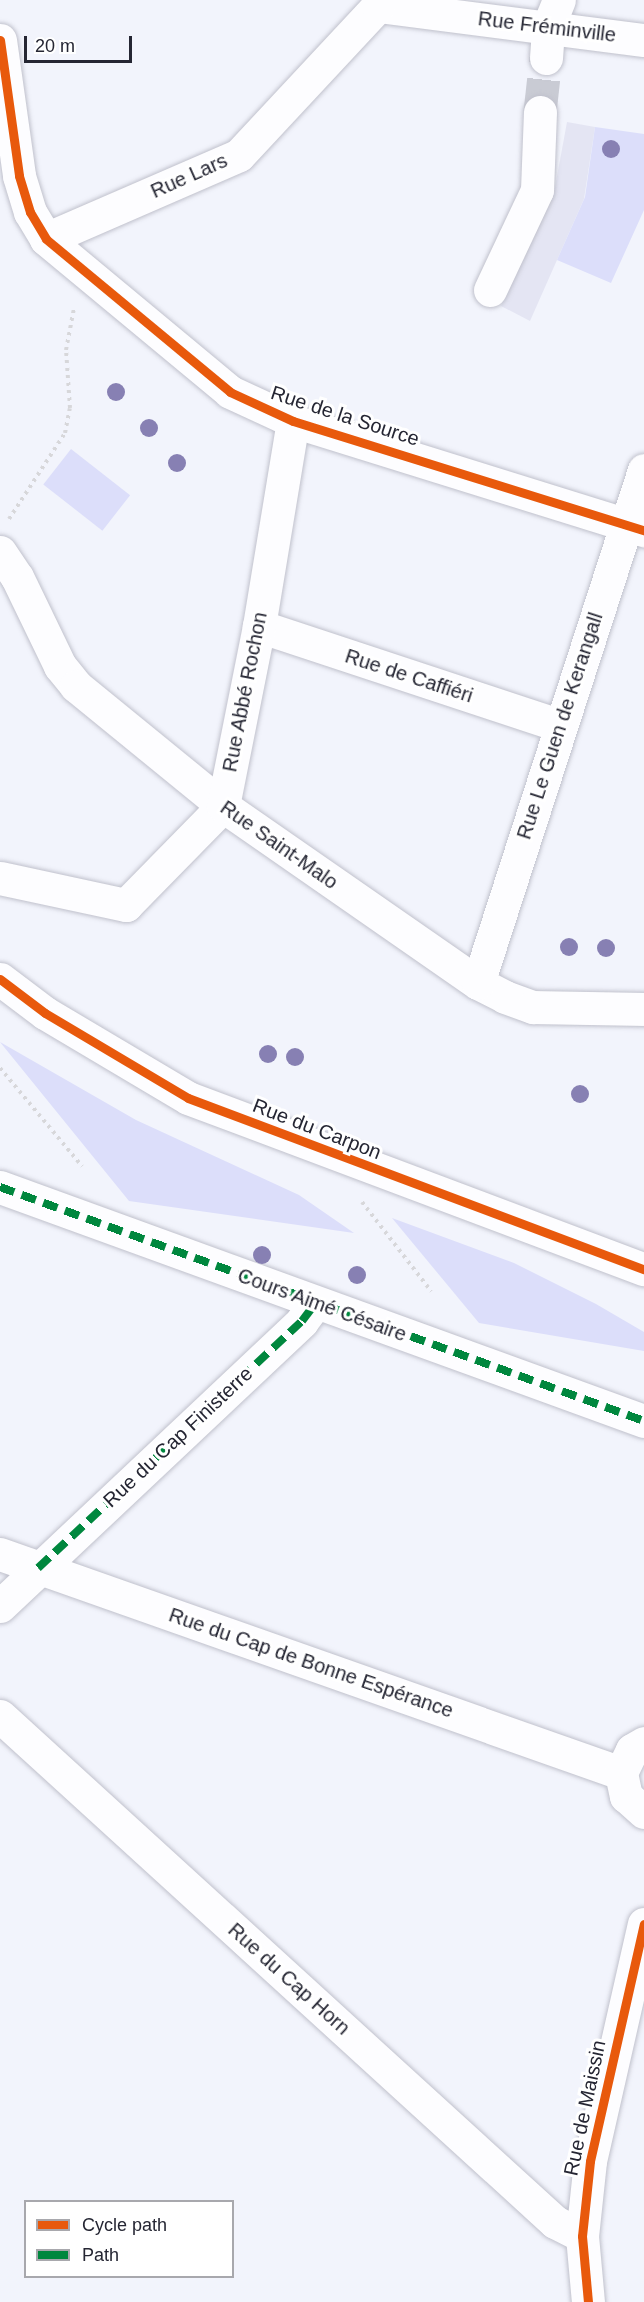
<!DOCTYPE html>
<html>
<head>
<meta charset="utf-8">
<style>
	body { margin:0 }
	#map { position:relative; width:644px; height:2302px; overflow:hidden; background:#f2f4fc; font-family:Arial,sans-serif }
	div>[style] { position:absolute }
	.built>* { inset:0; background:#e4e5f3 }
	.green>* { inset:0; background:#dcdefa; transform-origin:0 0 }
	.minor-tunnel>* { height:33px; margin-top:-16.5px; transform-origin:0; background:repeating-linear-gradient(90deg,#c9cbd4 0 33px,transparent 0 49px) }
	.path>* { height:4px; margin-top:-2px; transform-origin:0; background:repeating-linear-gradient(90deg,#d7d7da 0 3px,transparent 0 7.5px) }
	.roads { filter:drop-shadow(0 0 2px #c0c1cc) drop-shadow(0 0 2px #c0c1cc) }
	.minor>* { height:33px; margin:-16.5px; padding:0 16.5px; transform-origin:16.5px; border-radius:16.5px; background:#fdfdff }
	.quiet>* { height:8px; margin-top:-4px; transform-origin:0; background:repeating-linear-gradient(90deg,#00873e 0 15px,transparent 0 23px) }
	.cycleway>* { height:9px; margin:-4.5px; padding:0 4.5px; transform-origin:4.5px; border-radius:4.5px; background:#e8590c }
	.trees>* { width:18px; height:18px; margin:-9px; border-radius:50%; background:#8780b3 }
	span { translate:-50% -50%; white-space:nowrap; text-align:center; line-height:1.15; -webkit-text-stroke:6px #fff; paint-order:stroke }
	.street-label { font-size:20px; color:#252633 }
	.legend { position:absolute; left:24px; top:2200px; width:210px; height:78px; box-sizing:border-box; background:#fff; border:2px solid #a8a8ad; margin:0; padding:8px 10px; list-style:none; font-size:18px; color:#252633 }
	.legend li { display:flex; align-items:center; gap:12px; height:30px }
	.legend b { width:30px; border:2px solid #a8a8ad }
	.scale { position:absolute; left:24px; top:36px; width:108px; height:27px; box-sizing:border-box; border:3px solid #252633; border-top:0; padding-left:8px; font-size:18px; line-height:21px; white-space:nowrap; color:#252633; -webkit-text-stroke:4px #fff; paint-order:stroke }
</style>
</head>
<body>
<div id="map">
	<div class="built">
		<i style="clip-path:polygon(567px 122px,595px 127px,584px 199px,530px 321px,501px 306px,554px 193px)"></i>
	</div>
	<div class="green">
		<i style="clip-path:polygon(595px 127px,644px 134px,644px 210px,611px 283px,557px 260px,585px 197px)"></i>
		<i style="left:71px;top:449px;width:75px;height:45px;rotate:38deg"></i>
		<i style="clip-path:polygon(0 1042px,136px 1120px,299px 1195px,354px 1233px,129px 1201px)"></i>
		<i style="clip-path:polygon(392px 1218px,514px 1263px,596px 1304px,644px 1332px,644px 1351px,479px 1323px)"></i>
	</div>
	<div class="minor-tunnel">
		<i style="left:540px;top:112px;width:54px;rotate:-83.7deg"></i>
	</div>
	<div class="path">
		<i style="left:9px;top:519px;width:103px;rotate:-56.9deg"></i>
		<i style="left:65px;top:433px;width:25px;rotate:-79deg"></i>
		<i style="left:70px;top:408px;width:58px;rotate:-93.9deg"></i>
		<i style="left:66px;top:350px;width:43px;rotate:-79.2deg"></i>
		<i style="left:0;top:1068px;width:128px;rotate:50.1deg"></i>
		<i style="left:362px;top:1202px;width:113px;rotate:52.2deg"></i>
	</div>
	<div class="roads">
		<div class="minor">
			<i style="left:378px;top:6px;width:268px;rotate:7.3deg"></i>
			<i style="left:0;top:40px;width:137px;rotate:82deg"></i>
			<i style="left:19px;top:176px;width:38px;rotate:73deg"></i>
			<i style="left:30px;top:212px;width:31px;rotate:59deg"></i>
			<i style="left:46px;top:239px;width:239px;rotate:39.7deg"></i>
			<i style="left:230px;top:392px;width:69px;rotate:24.7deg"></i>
			<i style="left:293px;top:421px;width:368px;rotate:17.3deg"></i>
			<i style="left:546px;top:58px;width:31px;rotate:-86deg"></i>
			<i style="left:548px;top:27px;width:29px;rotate:-68deg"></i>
			<i style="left:46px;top:239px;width:210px;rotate:-23.5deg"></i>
			<i style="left:239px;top:155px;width:204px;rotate:-47deg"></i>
			<i style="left:378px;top:6px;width:6px;rotate:-81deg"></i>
			<i style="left:490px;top:290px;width:110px;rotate:-64.8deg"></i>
			<i style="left:537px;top:190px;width:78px;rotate:-87.8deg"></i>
			<i style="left:0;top:552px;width:30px;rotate:56deg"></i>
			<i style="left:17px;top:577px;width:99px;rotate:64.2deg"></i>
			<i style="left:60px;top:666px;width:26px;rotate:51deg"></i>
			<i style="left:76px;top:686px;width:190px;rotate:39.2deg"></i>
			<i style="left:223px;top:806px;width:310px;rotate:34.8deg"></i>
			<i style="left:478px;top:983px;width:30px;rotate:27deg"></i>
			<i style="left:505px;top:997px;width:30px;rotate:20deg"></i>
			<i style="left:533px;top:1007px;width:111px;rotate:1deg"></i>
			<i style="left:259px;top:626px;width:316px;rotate:18.3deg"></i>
			<i style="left:0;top:878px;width:129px;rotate:12.1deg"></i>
			<i style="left:126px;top:905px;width:139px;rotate:-45.6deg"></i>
			<i style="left:223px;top:806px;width:184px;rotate:-78.7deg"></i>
			<i style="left:259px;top:626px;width:208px;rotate:-80.6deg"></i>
			<i style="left:0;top:979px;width:56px;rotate:37.1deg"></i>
			<i style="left:45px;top:1013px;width:166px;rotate:30.7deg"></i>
			<i style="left:188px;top:1098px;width:487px;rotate:20.6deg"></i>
			<i style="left:478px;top:983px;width:539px;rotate:-72.07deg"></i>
			<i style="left:0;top:1187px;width:685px;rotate:19.97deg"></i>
			<i style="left:0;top:1554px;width:658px;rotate:19.43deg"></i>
			<i style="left:0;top:1606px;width:415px;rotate:-43.3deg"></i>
			<i style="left:302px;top:1321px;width:21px;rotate:-53deg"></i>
			<i style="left:0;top:1716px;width:751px;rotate:42.36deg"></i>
			<i style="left:555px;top:2222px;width:30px;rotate:27deg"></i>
			<i style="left:644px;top:1743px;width:14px;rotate:150deg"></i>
			<i style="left:632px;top:1750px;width:25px;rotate:116deg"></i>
			<i style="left:621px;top:1773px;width:24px;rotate:78deg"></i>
			<i style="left:626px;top:1796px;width:24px;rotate:42deg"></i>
			<i style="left:588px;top:2302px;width:66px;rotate:-95.2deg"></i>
			<i style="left:582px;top:2236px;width:75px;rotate:-83.9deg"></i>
			<i style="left:590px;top:2161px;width:243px;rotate:-77.2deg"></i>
		</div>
	</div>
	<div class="quiet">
		<i style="left:0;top:1187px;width:685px;rotate:19.97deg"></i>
		<i style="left:38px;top:1568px;width:362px;rotate:-43.1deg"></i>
		<i style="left:302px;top:1321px;width:21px;rotate:-53deg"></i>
	</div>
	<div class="cycleway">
		<i style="left:0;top:40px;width:137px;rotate:82deg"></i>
		<i style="left:19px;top:176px;width:38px;rotate:73deg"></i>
		<i style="left:30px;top:212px;width:31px;rotate:59deg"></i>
		<i style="left:46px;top:239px;width:239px;rotate:39.7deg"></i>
		<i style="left:230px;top:392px;width:69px;rotate:24.7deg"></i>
		<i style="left:293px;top:421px;width:368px;rotate:17.3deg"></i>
		<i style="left:0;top:979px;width:56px;rotate:37.1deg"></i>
		<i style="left:45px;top:1013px;width:166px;rotate:30.7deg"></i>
		<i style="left:188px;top:1098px;width:487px;rotate:20.6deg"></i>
		<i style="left:588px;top:2302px;width:66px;rotate:-95.2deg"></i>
		<i style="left:582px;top:2236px;width:75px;rotate:-83.9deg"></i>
		<i style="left:590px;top:2161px;width:243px;rotate:-77.2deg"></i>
	</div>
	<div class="trees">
		<i style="left:611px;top:149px"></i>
		<i style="left:116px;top:392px"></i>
		<i style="left:149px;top:428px"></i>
		<i style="left:177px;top:463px"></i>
		<i style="left:569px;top:947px"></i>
		<i style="left:606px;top:948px"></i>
		<i style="left:268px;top:1054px"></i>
		<i style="left:295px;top:1057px"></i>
		<i style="left:580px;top:1094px"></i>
		<i style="left:262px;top:1255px"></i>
		<i style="left:357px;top:1275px"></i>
	</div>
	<div class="street-label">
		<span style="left:547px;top:27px;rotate:7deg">Rue Fréminville</span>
		<span style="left:189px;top:176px;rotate:-24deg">Rue Lars</span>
		<span style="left:345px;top:416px;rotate:18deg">Rue de la Source</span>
		<span style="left:409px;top:676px;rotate:18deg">Rue de Caffiéri</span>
		<span style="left:245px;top:692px;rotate:-79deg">Rue Abbé Rochon</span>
		<span style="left:560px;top:726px;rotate:-72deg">Rue Le Guen de Kerangall</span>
		<span style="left:279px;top:845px;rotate:35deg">Rue Saint-Malo</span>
		<span style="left:317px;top:1129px;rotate:21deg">Rue du Carpon</span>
		<span style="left:322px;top:1305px;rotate:20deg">Cours Aimé Césaire</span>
		<span style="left:178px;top:1437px;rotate:-43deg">Rue du Cap Finisterre</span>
		<span style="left:311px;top:1663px;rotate:19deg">Rue du Cap de Bonne Espérance</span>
		<span style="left:289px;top:1979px;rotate:42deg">Rue du Cap Horn</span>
		<span style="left:585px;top:2108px;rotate:-78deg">Rue de Maissin</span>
	</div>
	<ul class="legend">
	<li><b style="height:8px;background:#e8590c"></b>Cycle path</li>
	<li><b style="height:8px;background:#00873e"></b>Path</li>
	</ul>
	<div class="scale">20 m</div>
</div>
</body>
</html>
